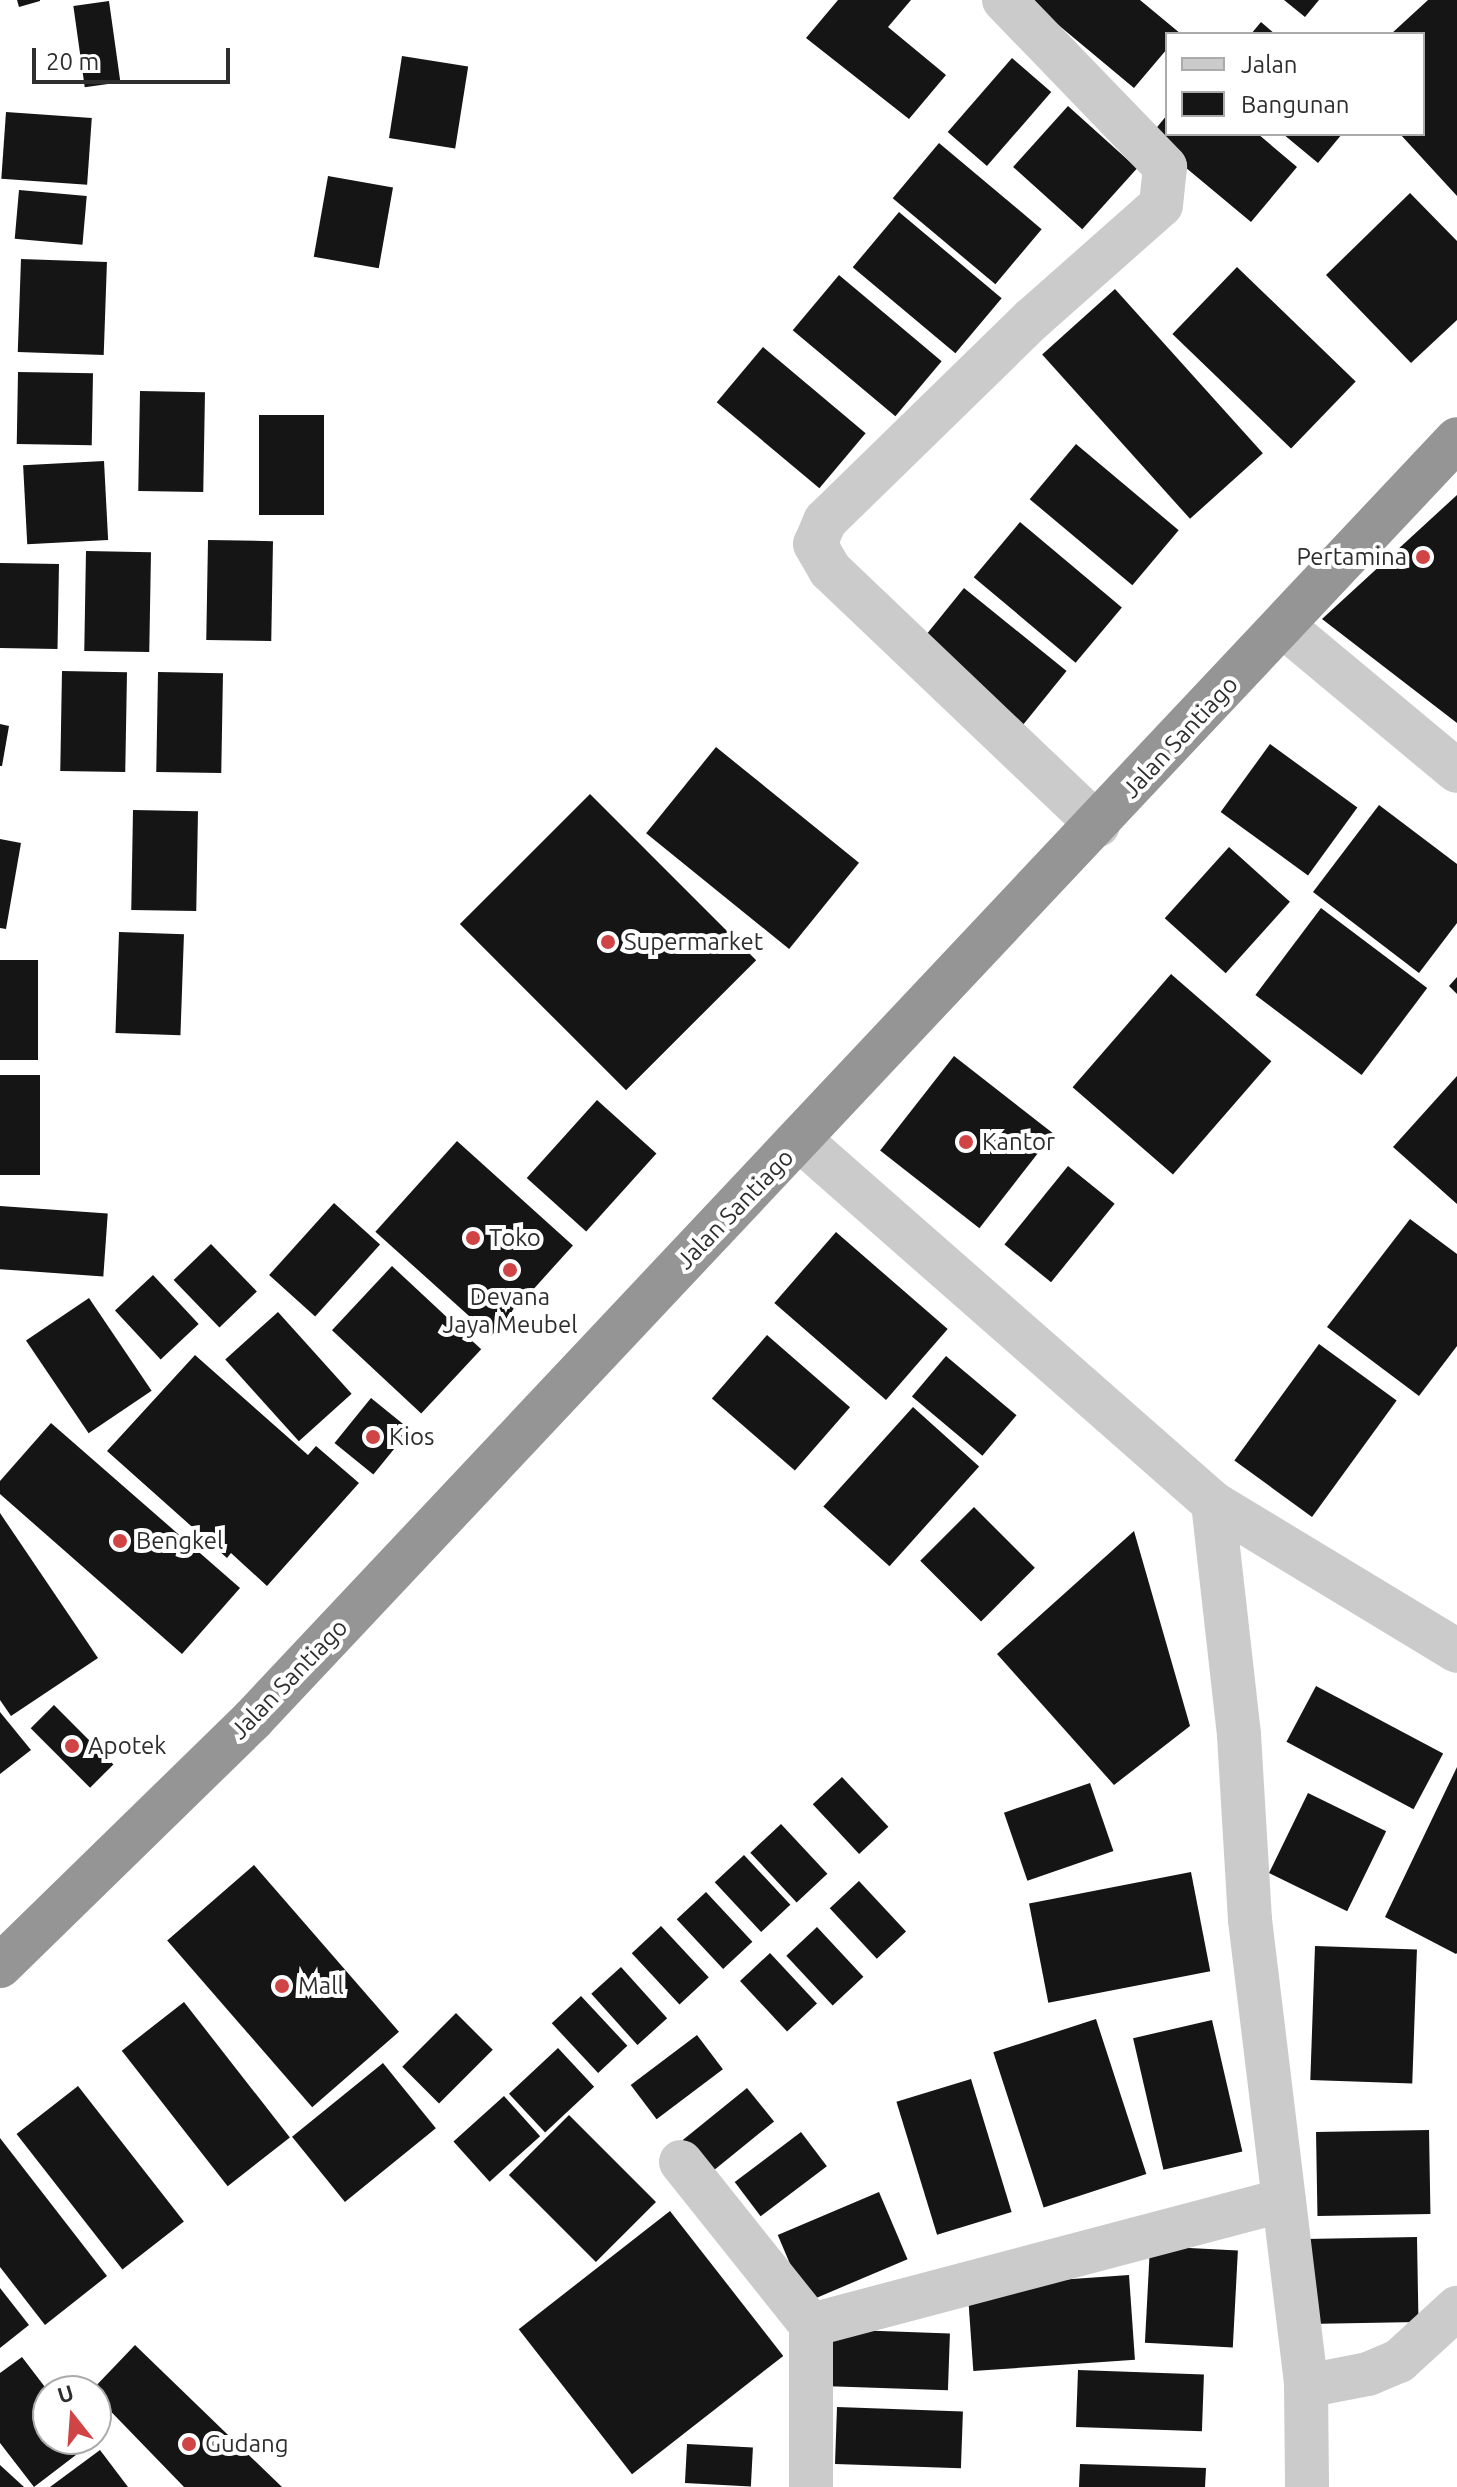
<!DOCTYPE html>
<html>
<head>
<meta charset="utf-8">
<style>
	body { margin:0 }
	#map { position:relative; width:1457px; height:2487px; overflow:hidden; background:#fff; font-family:Ubuntu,sans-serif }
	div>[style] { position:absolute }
	.building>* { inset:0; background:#151515; transform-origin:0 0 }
	.minor>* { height:44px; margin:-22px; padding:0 22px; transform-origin:22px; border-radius:22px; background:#cbcbcb }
	.highway>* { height:44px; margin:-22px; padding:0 22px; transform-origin:22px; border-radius:22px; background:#959595 }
	.dots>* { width:22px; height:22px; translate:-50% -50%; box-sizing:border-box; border:4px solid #fff; border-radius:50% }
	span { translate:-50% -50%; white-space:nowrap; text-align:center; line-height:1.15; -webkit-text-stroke:8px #fff; paint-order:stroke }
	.poi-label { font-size:24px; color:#2e2e2e }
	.right { translate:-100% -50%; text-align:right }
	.left { translate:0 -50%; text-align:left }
	.street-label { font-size:24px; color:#2e2e2e }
	.legend { position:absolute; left:1165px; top:32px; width:260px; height:104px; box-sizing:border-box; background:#fff; border:2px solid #ababab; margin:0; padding:10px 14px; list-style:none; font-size:24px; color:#2e2e2e }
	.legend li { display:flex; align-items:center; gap:16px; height:40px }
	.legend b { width:40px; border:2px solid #ababab }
	.north { position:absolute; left:32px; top:2375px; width:80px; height:80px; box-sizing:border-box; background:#fff; border:2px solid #ababab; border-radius:50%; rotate:343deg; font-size:22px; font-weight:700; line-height:32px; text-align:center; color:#2e2e2e }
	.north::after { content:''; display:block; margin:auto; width:28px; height:36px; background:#d14445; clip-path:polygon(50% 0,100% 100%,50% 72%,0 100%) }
	.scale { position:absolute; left:32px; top:48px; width:198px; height:36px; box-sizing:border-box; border:4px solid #2e2e2e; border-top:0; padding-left:10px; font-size:24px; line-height:28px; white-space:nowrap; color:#2e2e2e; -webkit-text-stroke:6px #fff; paint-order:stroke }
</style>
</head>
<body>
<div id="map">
	<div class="building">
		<i style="clip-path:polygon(17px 0,40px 0,40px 1px,19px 7px)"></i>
		<i style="clip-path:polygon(838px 0,911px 0,888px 27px,946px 75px,909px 119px,806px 38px)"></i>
		<i style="clip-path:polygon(1035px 0,1140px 0,1181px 34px,1167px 34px,1167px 49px,1134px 88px,1032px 3px)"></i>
		<i style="clip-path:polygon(1284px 0,1319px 0,1305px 17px)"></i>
		<i style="clip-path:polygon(1428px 0,1457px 0,1457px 196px,1400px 134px,1423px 134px,1423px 34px,1391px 34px)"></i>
		<i style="left:109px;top:1px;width:82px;height:36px;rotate:82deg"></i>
		<i style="clip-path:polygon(1261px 22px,1275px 34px,1251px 34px)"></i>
		<i style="left:402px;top:56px;width:67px;height:83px;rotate:9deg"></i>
		<i style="left:1012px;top:58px;width:52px;height:98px;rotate:41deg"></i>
		<i style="left:1068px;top:106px;width:93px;height:82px;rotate:42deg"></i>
		<i style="left:6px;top:112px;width:86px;height:67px;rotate:4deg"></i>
		<i style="clip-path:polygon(1167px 115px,1167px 134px,1258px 134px,1297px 167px,1251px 222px,1149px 137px)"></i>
		<i style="clip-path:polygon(1283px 134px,1342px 134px,1318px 163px)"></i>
		<i style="left:939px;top:143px;width:134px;height:72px;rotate:40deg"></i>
		<i style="left:328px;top:176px;width:66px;height:82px;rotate:10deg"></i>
		<i style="left:19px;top:190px;width:68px;height:49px;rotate:5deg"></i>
		<i style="clip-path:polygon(1410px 193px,1457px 241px,1457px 320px,1411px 363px,1326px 275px)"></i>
		<i style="left:899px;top:212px;width:134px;height:72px;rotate:40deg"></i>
		<i style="left:21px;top:259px;width:86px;height:93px;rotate:2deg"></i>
		<i style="left:1237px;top:267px;width:165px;height:93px;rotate:44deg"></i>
		<i style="left:839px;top:275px;width:134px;height:72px;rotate:40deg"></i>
		<i style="left:1115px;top:289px;width:221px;height:98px;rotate:48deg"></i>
		<i style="left:763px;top:347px;width:134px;height:72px;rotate:40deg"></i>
		<i style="left:18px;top:372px;width:75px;height:72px;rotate:1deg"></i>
		<i style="left:140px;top:391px;width:65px;height:100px;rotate:1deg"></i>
		<i style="left:259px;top:415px;width:65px;height:100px"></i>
		<i style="left:1076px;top:444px;width:134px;height:72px;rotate:40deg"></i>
		<i style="left:104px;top:461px;width:79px;height:81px;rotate:87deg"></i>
		<i style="clip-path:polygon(1457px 495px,1457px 723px,1322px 619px)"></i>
		<i style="left:1020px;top:522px;width:133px;height:72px;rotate:40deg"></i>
		<i style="left:208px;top:540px;width:65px;height:100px;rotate:1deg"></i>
		<i style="left:86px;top:551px;width:65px;height:100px;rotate:1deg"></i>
		<i style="left:0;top:563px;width:59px;height:85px;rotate:1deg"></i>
		<i style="left:964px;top:588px;width:132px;height:71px;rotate:39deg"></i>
		<i style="left:62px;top:671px;width:65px;height:100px;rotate:1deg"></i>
		<i style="left:158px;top:672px;width:65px;height:100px;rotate:1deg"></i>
		<i style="clip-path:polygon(0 724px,9px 726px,2px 766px,0 766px)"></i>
		<i style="left:1270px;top:744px;width:108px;height:84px;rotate:36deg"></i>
		<i style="left:716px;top:747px;width:184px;height:111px;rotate:39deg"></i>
		<i style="left:590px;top:794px;width:235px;height:184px;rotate:45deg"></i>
		<i style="clip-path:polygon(1379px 805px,1457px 864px,1457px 923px,1419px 973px,1313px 892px)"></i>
		<i style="left:133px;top:810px;width:65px;height:100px;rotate:1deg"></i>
		<i style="clip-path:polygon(0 839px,21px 843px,6px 929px,0 928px)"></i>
		<i style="left:1229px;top:847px;width:82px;height:96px;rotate:42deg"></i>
		<i style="left:1321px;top:908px;width:133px;height:109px;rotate:37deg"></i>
		<i style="left:119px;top:932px;width:65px;height:101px;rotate:2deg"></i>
		<i style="left:0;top:960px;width:38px;height:100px"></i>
		<i style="left:1171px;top:974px;width:133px;height:150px;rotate:41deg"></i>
		<i style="clip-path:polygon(1457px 977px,1457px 994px,1449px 986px)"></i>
		<i style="left:954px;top:1056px;width:126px;height:120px;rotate:38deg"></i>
		<i style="left:0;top:1075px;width:40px;height:100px"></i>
		<i style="clip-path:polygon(1457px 1076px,1457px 1204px,1393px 1147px)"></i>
		<i style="left:597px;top:1100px;width:80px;height:105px;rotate:42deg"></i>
		<i style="left:457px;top:1141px;width:156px;height:122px;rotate:42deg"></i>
		<i style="left:1068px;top:1166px;width:60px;height:101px;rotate:39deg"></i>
		<i style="left:334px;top:1203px;width:62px;height:97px;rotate:42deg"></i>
		<i style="left:0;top:1206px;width:108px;height:63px;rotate:4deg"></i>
		<i style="clip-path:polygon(1410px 1219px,1457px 1254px,1457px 1346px,1419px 1396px,1327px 1327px)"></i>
		<i style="left:836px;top:1232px;width:148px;height:94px;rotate:41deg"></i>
		<i style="left:211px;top:1244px;width:66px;height:52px;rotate:46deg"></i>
		<i style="left:392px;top:1266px;width:122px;height:88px;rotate:43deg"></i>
		<i style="left:153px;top:1275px;width:67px;height:52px;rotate:47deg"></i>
		<i style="left:89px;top:1298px;width:112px;height:76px;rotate:56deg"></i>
		<i style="left:278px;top:1312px;width:110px;height:71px;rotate:48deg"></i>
		<i style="left:767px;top:1335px;width:110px;height:84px;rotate:41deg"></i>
		<i style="left:1319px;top:1344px;width:96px;height:144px;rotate:36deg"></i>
		<i style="clip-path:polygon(195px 1355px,308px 1455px,316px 1446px,359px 1483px,267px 1586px,231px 1553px,227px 1558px,107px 1451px)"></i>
		<i style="left:946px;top:1356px;width:92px;height:53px;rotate:40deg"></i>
		<i style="left:371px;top:1398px;width:50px;height:58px;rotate:39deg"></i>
		<i style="left:913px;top:1407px;width:89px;height:134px;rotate:42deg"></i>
		<i style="clip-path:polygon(51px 1423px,240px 1588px,182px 1654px,0 1494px,0 1481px)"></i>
		<i style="left:974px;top:1507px;width:86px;height:76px;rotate:45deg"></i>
		<i style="clip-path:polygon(0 1513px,98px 1658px,11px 1716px,0 1700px)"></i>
		<i style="clip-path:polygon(1134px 1531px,1190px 1726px,1114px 1785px,997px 1654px)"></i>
		<i style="left:1316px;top:1686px;width:144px;height:63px;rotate:28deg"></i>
		<i style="left:54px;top:1705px;width:84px;height:33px;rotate:45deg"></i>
		<i style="clip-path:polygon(0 1712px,31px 1750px,0 1774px)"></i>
		<i style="clip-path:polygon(1457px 1767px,1457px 1953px,1456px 1954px,1385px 1917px)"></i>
		<i style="left:842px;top:1777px;width:68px;height:40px;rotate:47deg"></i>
		<i style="left:1090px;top:1783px;width:72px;height:91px;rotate:71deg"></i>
		<i style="left:1308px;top:1793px;width:87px;height:89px;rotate:26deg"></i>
		<i style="left:781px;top:1824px;width:68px;height:42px;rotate:47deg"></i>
		<i style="left:744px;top:1855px;width:68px;height:40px;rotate:47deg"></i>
		<i style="left:254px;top:1865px;width:221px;height:115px;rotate:49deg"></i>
		<i style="left:1191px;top:1872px;width:101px;height:165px;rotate:79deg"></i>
		<i style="left:859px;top:1881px;width:69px;height:40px;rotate:47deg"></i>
		<i style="left:706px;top:1892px;width:68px;height:40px;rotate:47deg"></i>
		<i style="left:661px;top:1926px;width:70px;height:40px;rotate:47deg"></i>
		<i style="left:817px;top:1927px;width:68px;height:42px;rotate:47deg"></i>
		<i style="left:1315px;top:1946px;width:102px;height:134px;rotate:2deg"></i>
		<i style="left:770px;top:1953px;width:69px;height:41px;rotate:47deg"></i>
		<i style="left:621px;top:1967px;width:69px;height:40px;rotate:48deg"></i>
		<i style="left:581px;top:1996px;width:68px;height:40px;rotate:47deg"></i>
		<i style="left:184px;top:2002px;width:172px;height:79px;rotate:52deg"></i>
		<i style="left:456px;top:2013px;width:52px;height:76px;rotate:45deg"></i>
		<i style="left:1096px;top:2019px;width:163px;height:108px;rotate:72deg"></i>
		<i style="left:1212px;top:2020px;width:135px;height:81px;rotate:77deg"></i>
		<i style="left:697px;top:2035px;width:43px;height:83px;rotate:53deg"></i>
		<i style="left:558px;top:2048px;width:53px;height:67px;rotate:47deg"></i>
		<i style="left:383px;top:2063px;width:84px;height:117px;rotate:51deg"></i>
		<i style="left:971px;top:2079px;width:139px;height:78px;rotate:73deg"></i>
		<i style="left:78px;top:2086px;width:172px;height:78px;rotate:52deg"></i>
		<i style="left:747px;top:2088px;width:43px;height:83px;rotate:51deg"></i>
		<i style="left:504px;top:2096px;width:54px;height:68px;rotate:48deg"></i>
		<i style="left:569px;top:2115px;width:123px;height:85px;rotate:45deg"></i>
		<i style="left:1429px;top:2130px;width:84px;height:113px;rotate:89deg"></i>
		<i style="left:801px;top:2132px;width:43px;height:83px;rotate:53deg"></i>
		<i style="clip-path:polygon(0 2138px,107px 2276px,45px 2325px,0 2267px)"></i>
		<i style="left:879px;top:2192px;width:73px;height:110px;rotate:67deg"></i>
		<i style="left:670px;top:2211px;width:184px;height:192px;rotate:52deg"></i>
		<i style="left:1417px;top:2237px;width:85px;height:112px;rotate:89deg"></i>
		<i style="left:1150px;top:2246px;width:88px;height:97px;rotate:3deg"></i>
		<i style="left:1129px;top:2275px;width:85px;height:162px;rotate:86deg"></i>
		<i style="clip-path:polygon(0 2288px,29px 2325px,0 2348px)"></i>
		<i style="left:824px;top:2329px;width:126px;height:57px;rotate:2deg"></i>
		<i style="clip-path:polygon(135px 2345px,282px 2487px,184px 2487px,91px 2391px)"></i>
		<i style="clip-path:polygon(22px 2357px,48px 2391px,48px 2439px,84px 2439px,89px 2445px,34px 2487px,0 2443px,0 2373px)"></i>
		<i style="left:1078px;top:2370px;width:126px;height:57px;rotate:2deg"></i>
		<i style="left:837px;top:2407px;width:126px;height:57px;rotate:2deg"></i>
		<i style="left:687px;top:2444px;width:66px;height:39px;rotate:3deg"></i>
		<i style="clip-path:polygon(100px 2450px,128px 2487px,50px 2487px)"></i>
		<i style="clip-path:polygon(1080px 2464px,1206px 2468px,1205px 2487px,1079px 2487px)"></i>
		<i style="clip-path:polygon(0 2465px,24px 2487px,0 2487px)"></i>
	</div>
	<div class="minor">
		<i style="left:1004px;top:0;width:232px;rotate:46deg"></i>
		<i style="left:1165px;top:167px;width:38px;rotate:96deg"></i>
		<i style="left:1161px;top:205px;width:172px;rotate:138.5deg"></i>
		<i style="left:1032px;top:319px;width:289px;rotate:135.7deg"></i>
		<i style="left:825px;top:521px;width:25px;rotate:113deg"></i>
		<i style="left:815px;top:544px;width:30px;rotate:60deg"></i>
		<i style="left:830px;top:570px;width:370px;rotate:43.6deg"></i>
		<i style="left:1283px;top:626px;width:226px;rotate:39.8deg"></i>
		<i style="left:800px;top:1140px;width:550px;rotate:41.31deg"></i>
		<i style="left:1213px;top:1503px;width:233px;rotate:83.6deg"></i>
		<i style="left:1239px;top:1735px;width:185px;rotate:86.6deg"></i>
		<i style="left:1250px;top:1920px;width:469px;rotate:83.1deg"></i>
		<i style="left:1306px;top:2386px;width:101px;rotate:89.4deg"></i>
		<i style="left:1213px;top:1503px;width:285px;rotate:31.2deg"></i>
		<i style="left:681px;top:2162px;width:208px;rotate:51.4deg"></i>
		<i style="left:811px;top:2325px;width:489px;rotate:-14.8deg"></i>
		<i style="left:811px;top:2325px;width:162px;rotate:90deg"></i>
		<i style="left:1306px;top:2386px;width:63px;rotate:-11deg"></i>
		<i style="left:1368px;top:2374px;width:34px;rotate:-23deg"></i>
		<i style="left:1399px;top:2361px;width:79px;rotate:-42.4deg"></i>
	</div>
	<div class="highway">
		<i style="left:0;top:1966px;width:354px;rotate:-44.3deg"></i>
		<i style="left:253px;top:1719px;width:1757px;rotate:-46.75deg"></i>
	</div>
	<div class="dots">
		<i style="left:1423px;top:557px;background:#d14445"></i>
		<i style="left:608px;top:942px;background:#d14445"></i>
		<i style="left:966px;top:1142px;background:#d14445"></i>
		<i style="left:473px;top:1238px;background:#d14445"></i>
		<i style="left:510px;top:1270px;background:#d14445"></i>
		<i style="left:373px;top:1437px;background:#d14445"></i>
		<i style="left:120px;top:1541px;background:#d14445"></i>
		<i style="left:72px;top:1746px;background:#d14445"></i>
		<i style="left:282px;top:1986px;background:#d14445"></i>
		<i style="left:189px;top:2444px;background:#d14445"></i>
	</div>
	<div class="poi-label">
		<span class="right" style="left:1407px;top:557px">Pertamina</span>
		<span class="left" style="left:624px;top:942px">Supermarket</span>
		<span class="left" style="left:982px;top:1142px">Kantor</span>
		<span class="left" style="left:489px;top:1238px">Toko</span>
		<span style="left:510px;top:1311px">Devana<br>Jaya Meubel</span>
		<span class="left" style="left:389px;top:1437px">Kios</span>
		<span class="left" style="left:136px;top:1541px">Bengkel</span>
		<span class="left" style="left:88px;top:1746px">Apotek</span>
		<span class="left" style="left:298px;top:1986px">Mall</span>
		<span class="left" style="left:205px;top:2444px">Gudang</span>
	</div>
	<div class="street-label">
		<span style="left:1180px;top:737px;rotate:-47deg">Jalan Santiago</span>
		<span style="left:735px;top:1209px;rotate:-46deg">Jalan Santiago</span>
		<span style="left:289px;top:1679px;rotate:-46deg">Jalan Santiago</span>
	</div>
	<ul class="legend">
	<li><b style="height:10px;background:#cbcbcb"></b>Jalan</li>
	<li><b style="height:22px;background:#151515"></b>Bangunan</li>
	</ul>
	<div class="north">U</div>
	<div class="scale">20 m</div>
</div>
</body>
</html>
